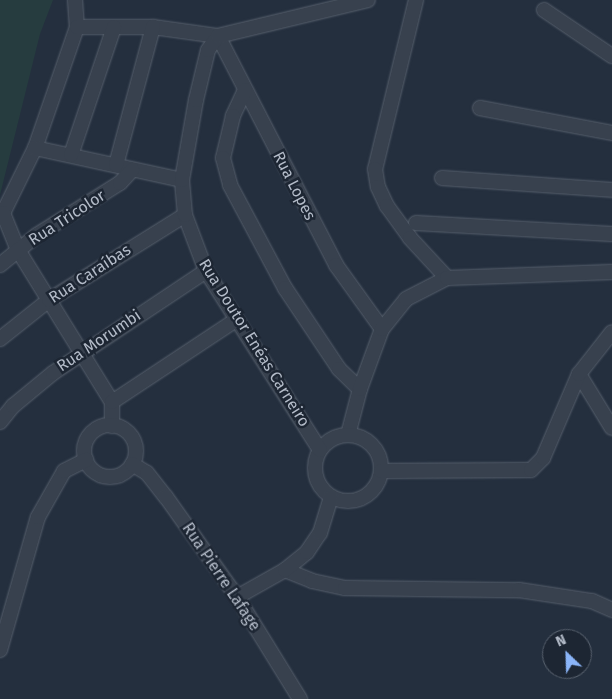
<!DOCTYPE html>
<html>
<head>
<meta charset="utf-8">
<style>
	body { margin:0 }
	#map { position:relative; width:612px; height:699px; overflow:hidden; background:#242f3e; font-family:"Fira Sans",sans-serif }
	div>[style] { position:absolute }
	.green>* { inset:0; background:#263c3f }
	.roads { filter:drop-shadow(0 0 1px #565f6c) drop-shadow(0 0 1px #565f6c) }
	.minor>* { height:14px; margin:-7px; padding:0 7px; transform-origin:7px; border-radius:7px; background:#38414e }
	.minor>.ring { margin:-7px; padding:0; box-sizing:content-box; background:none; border:14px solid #38414e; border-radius:50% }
	span { translate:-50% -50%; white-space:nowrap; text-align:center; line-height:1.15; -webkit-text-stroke:5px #1d2633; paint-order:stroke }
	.street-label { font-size:16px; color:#b4bcc9 }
	.north { position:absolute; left:542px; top:629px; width:50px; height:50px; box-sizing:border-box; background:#1d2633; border:1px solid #59626f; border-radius:50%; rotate:336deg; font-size:14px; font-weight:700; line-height:20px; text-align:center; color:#b4bcc9 }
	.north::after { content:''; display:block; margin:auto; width:18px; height:22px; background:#8ab4f8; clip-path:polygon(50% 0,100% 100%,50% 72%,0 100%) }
</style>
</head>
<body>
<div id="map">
	<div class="green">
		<i style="clip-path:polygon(0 0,53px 0,40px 34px,0 195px)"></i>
	</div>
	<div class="roads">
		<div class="minor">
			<i style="left:75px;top:0;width:27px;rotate:86deg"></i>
			<i style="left:77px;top:27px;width:128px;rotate:109.1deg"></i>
			<i style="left:35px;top:148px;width:72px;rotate:116.2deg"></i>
			<i style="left:3px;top:213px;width:40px;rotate:68deg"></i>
			<i style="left:18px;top:250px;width:179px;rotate:58.3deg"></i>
			<i style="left:112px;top:402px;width:24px;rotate:90deg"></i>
			<i style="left:416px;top:0;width:174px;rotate:103.6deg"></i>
			<i style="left:375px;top:169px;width:18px;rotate:81deg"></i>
			<i style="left:378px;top:187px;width:21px;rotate:65deg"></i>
			<i style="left:387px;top:206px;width:39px;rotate:54deg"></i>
			<i style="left:410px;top:238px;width:54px;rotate:47.2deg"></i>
			<i style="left:544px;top:10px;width:82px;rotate:34.1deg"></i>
			<i style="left:77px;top:27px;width:76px"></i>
			<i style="left:153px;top:27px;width:66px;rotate:7.9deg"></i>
			<i style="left:218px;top:36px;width:258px;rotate:62.7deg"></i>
			<i style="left:336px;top:265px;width:79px;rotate:54.3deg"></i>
			<i style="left:245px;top:90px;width:29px;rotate:115deg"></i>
			<i style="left:233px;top:116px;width:43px;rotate:103.4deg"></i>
			<i style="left:223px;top:158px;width:28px;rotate:75deg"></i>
			<i style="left:230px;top:185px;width:117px;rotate:61.9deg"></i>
			<i style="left:285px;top:288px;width:97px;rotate:56.3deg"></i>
			<i style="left:339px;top:369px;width:29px;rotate:44deg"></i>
			<i style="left:480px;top:108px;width:134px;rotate:10.7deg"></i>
			<i style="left:35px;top:148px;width:150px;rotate:12.3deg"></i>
			<i style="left:71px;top:155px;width:135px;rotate:-71.4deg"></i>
			<i style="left:116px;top:165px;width:143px;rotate:-75deg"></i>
			<i style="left:442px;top:178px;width:170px;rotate:4deg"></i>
			<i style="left:416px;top:223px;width:196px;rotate:3.2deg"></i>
			<i style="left:0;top:265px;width:48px;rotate:-39deg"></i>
			<i style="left:37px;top:235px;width:98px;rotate:-32.1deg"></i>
			<i style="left:120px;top:183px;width:18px;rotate:-47deg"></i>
			<i style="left:0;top:339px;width:63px;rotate:-38.5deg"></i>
			<i style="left:49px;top:300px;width:160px;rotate:-32deg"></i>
			<i style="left:579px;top:374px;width:63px;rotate:58.6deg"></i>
			<i style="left:112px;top:402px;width:149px;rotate:-33.5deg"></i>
			<i style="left:0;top:422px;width:21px;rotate:-51deg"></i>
			<i style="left:13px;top:406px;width:52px;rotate:-39.5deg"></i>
			<i style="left:53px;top:373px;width:184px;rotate:-33.7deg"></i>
			<i class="ring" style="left:84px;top:425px;width:38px;height:38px"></i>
			<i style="left:348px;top:435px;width:48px;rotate:-75.4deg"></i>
			<i style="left:360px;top:389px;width:64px;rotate:-69.9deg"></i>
			<i style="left:382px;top:329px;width:38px;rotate:-51deg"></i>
			<i style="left:406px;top:299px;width:46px;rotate:-27.1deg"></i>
			<i style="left:447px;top:278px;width:165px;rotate:-2.1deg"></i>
			<i class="ring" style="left:315px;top:435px;width:52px;height:52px"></i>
			<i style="left:320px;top:450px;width:212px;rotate:-122.5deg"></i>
			<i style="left:206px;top:271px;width:60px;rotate:-110.6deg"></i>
			<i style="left:185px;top:215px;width:35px;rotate:-95deg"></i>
			<i style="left:182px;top:180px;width:81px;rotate:-80.1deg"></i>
			<i style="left:196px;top:100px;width:51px;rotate:-76.5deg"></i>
			<i style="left:208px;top:50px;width:17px;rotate:-54deg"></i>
			<i style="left:218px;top:36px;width:154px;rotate:-13.5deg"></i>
			<i style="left:132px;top:464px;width:17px;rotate:31deg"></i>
			<i style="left:147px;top:473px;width:31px;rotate:52deg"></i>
			<i style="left:166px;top:497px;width:123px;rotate:54.6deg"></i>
			<i style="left:237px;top:597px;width:120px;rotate:58.3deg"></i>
			<i style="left:381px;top:471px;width:150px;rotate:-0.4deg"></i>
			<i style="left:531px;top:470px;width:17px;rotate:-45deg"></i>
			<i style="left:543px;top:458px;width:91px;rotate:-66.8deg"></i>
			<i style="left:579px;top:374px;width:53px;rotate:-51.8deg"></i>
			<i style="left:285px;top:570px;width:29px;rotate:22deg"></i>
			<i style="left:312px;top:581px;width:34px;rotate:12deg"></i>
			<i style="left:345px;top:588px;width:174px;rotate:0.7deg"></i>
			<i style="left:519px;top:590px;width:74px;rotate:8.6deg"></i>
			<i style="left:592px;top:601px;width:22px;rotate:24deg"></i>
			<i style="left:237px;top:597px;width:55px;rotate:-29.4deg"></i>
			<i style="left:285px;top:570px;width:28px;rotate:-39deg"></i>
			<i style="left:307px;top:552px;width:23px;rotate:-56deg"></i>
			<i style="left:320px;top:533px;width:38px;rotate:-73deg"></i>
			<i style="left:0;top:650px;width:138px;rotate:-74.1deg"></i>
			<i style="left:38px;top:517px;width:53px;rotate:-60.5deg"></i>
			<i style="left:64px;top:471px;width:25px;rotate:-27deg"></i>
		</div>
	</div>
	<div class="street-label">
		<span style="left:294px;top:186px;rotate:63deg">Rua Lopes</span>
		<span style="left:67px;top:218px;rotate:-33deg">Rua Tricolor</span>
		<span style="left:90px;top:274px;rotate:-33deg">Rua Caraíbas</span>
		<span style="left:99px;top:341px;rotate:-34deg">Rua Morumbi</span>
		<span style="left:254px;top:343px;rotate:58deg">Rua Doutor Enéas Carneiro</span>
		<span style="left:221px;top:577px;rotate:56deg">Rua Pierre Lafage</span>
	</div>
	<div class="north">N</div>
</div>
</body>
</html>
